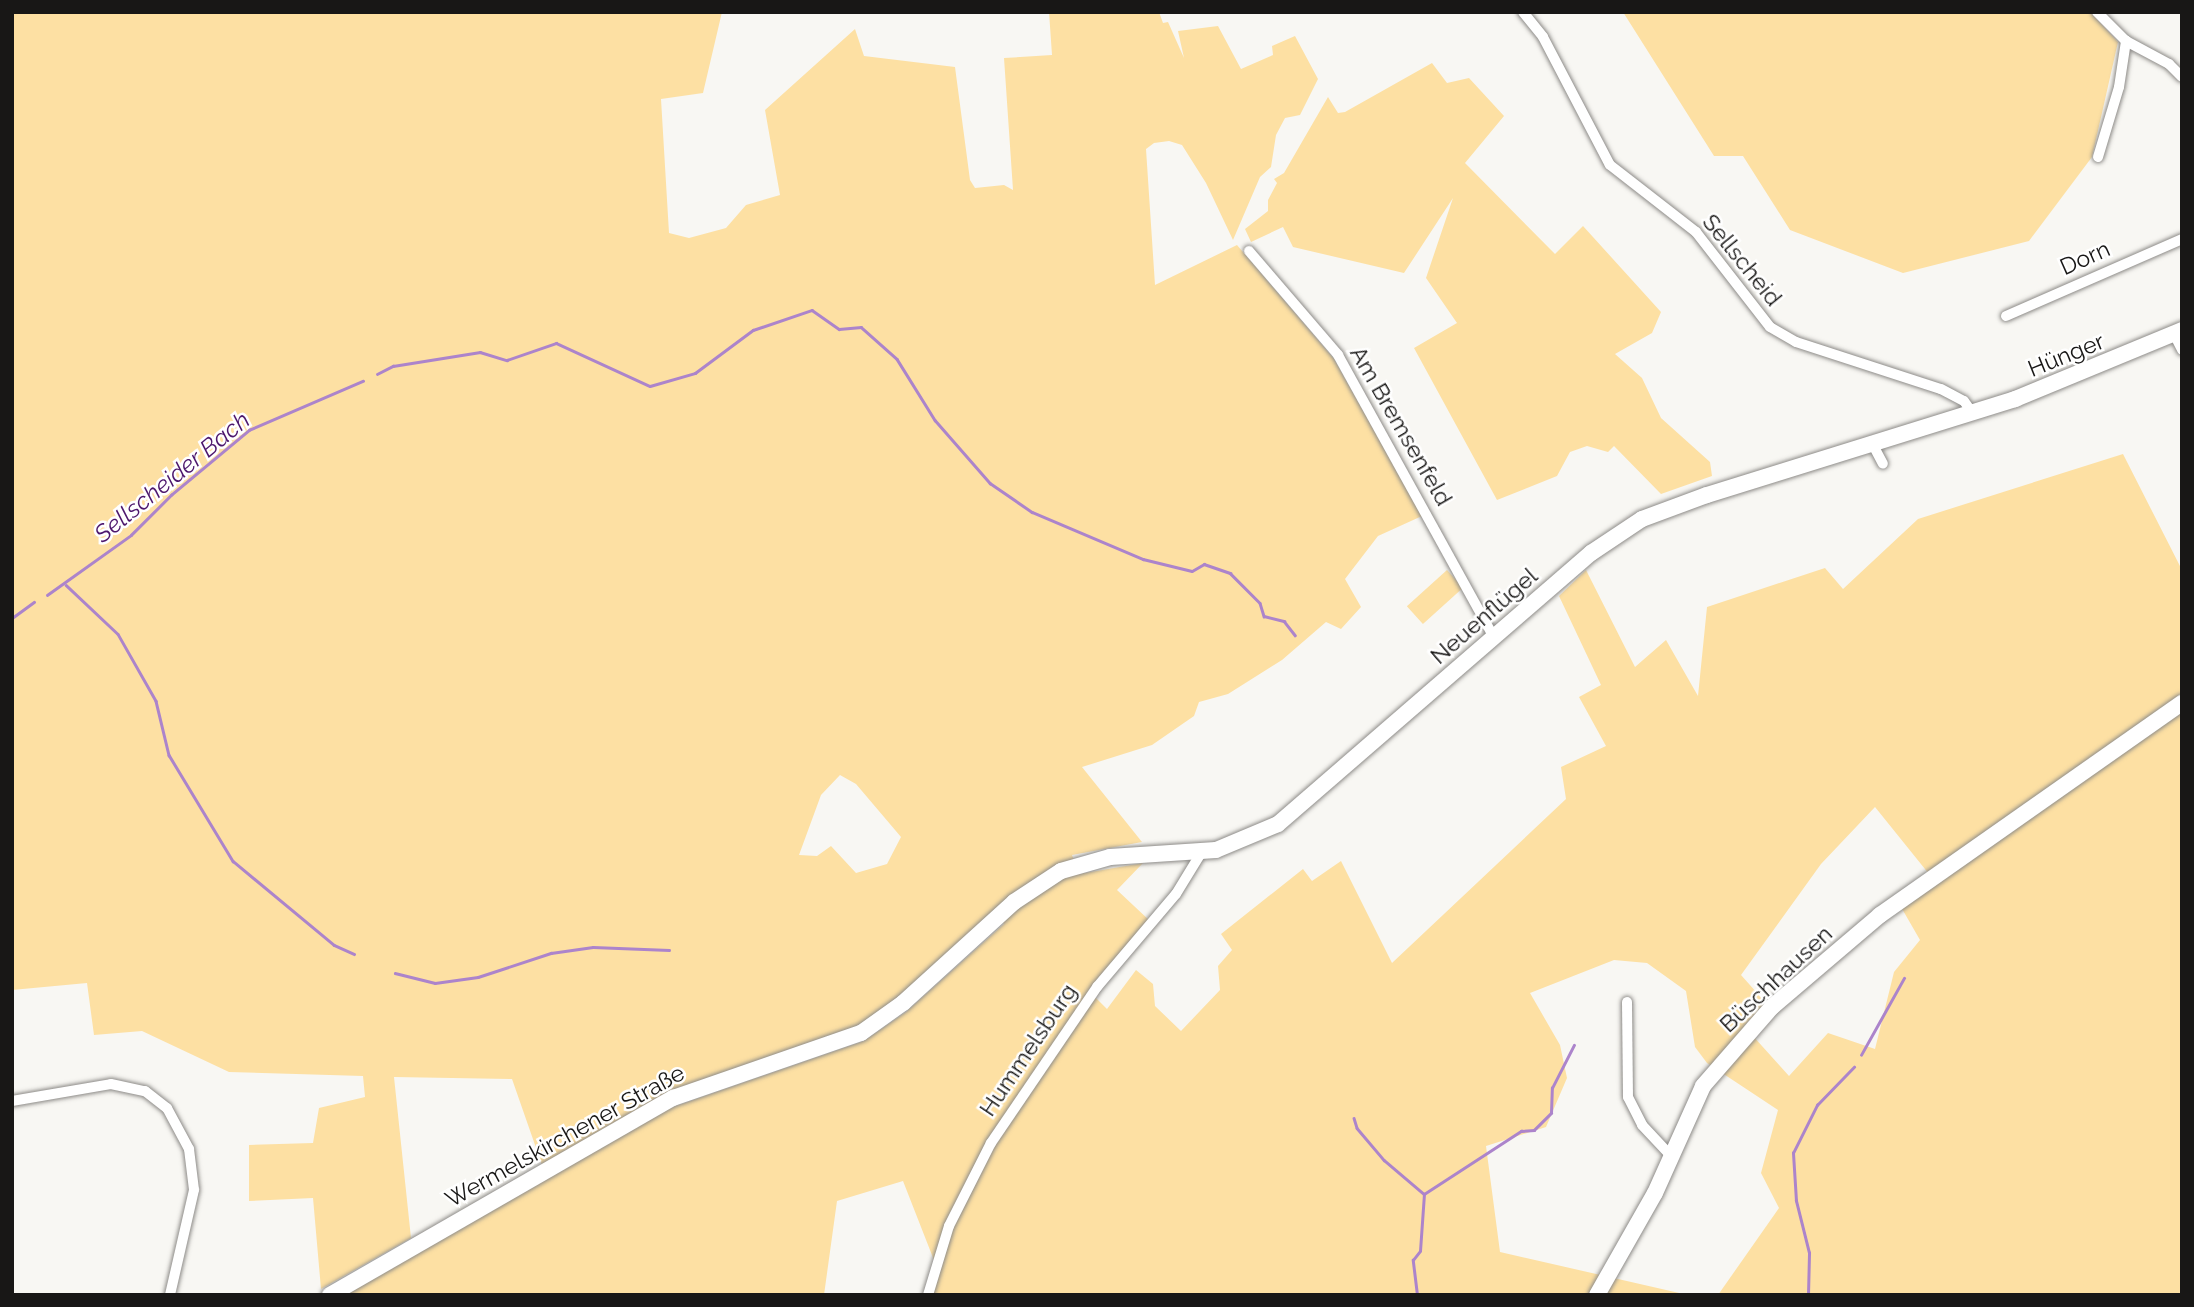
<!DOCTYPE html>
<html>
<head>
<meta charset="utf-8">
<style>
	body { margin:0 }
	#map { position:relative; width:2194px; height:1307px; overflow:hidden; background:#f8f7f3; font-family:Raleway,sans-serif }
	div>[style] { position:absolute }
	.green>* { inset:0; background:#fde0a3; transform-origin:0 0 }
	.stream>* { height:2.5px; margin:-1.25px; padding:0 1.25px; transform-origin:1.25px; border-radius:1.25px; background:#ac84cb }
	.roads { filter:drop-shadow(0 0 2px #8d8b88) drop-shadow(0 0 2px #8d8b88) }
	.street>* { height:10px; margin:-5px; padding:0 5px; transform-origin:5px; border-radius:5px; background:#fff }
	.secondary>* { height:16px; margin:-8px; padding:0 8px; transform-origin:8px; border-radius:8px; background:#fff }
	span { translate:-50% -50%; white-space:nowrap; text-align:center; line-height:1.15; -webkit-text-stroke:5px #fff; paint-order:stroke }
	.street-label { font-size:23px; color:#181716 }
	.water-label { font-size:24px; color:#4d176c; font-style:italic }
	.frame { position:absolute; inset:0; border:14px solid #181716; pointer-events:none }
</style>
</head>
<body>
<div id="map">
	<div class="green">
		<i style="clip-path:polygon(evenodd,12px 12px,722px 12px,703px 93px,661px 99px,669px 233px,689px 238px,726px 228px,746px 205px,780px 195px,765px 110px,855px 29px,864px 56px,955px 67px,970px 180px,975px 188px,1004px 185px,1013px 190px,1004px 58px,1052px 55px,1049px 12px,1159px 12px,1163px 23px,1168px 22px,1184px 58px,1178px 31px,1218px 26px,1241px 69px,1273px 55px,1272px 46px,1295px 36px,1318px 79px,1300px 115px,1285px 118px,1276px 135px,1271px 167px,1260px 177px,1233px 240px,1206px 183px,1182px 145px,1169px 141px,1154px 143px,1146px 149px,1155px 285px,1237px 245px,1334px 359px,1422px 516px,1378px 536px,1345px 579px,1361px 607px,1341px 629px,1326px 622px,1282px 660px,1228px 694px,1199px 702px,1194px 716px,1152px 745px,1082px 767px,1142px 842px,1072px 855px,1079px 874px,1143px 863px,1117px 890px,1150px 921px,1094px 996px,1107px 1009px,1136px 970px,1153px 984px,1155px 1006px,1181px 1031px,1220px 990px,1218px 966px,1232px 950px,1221px 934px,1303px 869px,1312px 881px,1341px 861px,1392px 963px,1566px 799px,1561px 767px,1606px 746px,1579px 697px,1601px 685px,1559px 596px,1586px 570px,1635px 667px,1666px 640px,1698px 696px,1707px 607px,1825px 568px,1843px 589px,1918px 519px,2123px 454px,2182px 570px,2182px 696px,1929px 874px,1875px 807px,1821px 864px,1741px 975px,1766px 1003px,1744px 1026px,1789px 1076px,1828px 1033px,1875px 1049px,1894px 972px,1920px 940px,1901px 907px,2182px 707px,2182px 1295px,1718px 1295px,1779px 1208px,1761px 1173px,1778px 1110px,1707px 1063px,1695px 1047px,1686px 991px,1647px 963px,1614px 960px,1530px 993px,1560px 1045px,1567px 1078px,1546px 1127px,1486px 1146px,1500px 1252px,1688px 1295px,933px 1295px,939px 1273px,903px 1181px,837px 1201px,824px 1295px,345px 1295px,653px 1114px,864px 1041px,906px 1012px,1004px 924px,993px 911px,904px 995px,858px 1030px,720px 1074px,542px 1165px,512px 1079px,394px 1077px,411px 1238px,321px 1289px,313px 1198px,249px 1201px,249px 1145px,313px 1143px,319px 1108px,365px 1097px,363px 1076px,229px 1072px,142px 1031px,94px 1035px,87px 983px,12px 990px,12px 12px,840px 775px,856px 784px,901px 837px,887px 864px,856px 873px,831px 846px,817px 856px,799px 855px,821px 795px,840px 775px)"></i>
		<i style="clip-path:polygon(1623px 12px,2090px 12px,2118px 42px,2092px 157px,2029px 241px,1903px 273px,1790px 230px,1743px 156px,1714px 156px)"></i>
		<i style="clip-path:polygon(1432px 63px,1447px 83px,1469px 78px,1504px 116px,1465px 163px,1555px 254px,1583px 226px,1661px 312px,1652px 333px,1615px 354px,1642px 378px,1661px 418px,1710px 462px,1712px 476px,1661px 494px,1614px 446px,1608px 452px,1587px 446px,1570px 452px,1557px 476px,1497px 500px,1414px 348px,1457px 323px,1426px 278px,1453px 198px,1404px 273px,1293px 247px,1283px 227px,1251px 242px,1245px 229px,1268px 211px,1268px 200px,1277px 183px,1274px 179px,1284px 173px,1328px 97px,1338px 113px,1345px 112px)"></i>
		<i style="left:1447px;top:570px;width:24px;height:54px;rotate:48deg"></i>
	</div>
	<div class="stream">
		<i style="left:377px;top:374px;width:18px;rotate:-27deg"></i>
		<i style="left:393px;top:366px;width:88px;rotate:-9.1deg"></i>
		<i style="left:480px;top:352px;width:28px;rotate:17deg"></i>
		<i style="left:507px;top:360px;width:52px;rotate:-19.1deg"></i>
		<i style="left:556px;top:343px;width:103px;rotate:24.6deg"></i>
		<i style="left:650px;top:386px;width:47px;rotate:-16.1deg"></i>
		<i style="left:695px;top:373px;width:72px;rotate:-36.6deg"></i>
		<i style="left:753px;top:330px;width:62px;rotate:-18.7deg"></i>
		<i style="left:812px;top:310px;width:33px;rotate:35deg"></i>
		<i style="left:839px;top:329px;width:22px;rotate:-5deg"></i>
		<i style="left:861px;top:327px;width:48px;rotate:41.6deg"></i>
		<i style="left:897px;top:359px;width:72px;rotate:58.1deg"></i>
		<i style="left:935px;top:420px;width:84px;rotate:48.9deg"></i>
		<i style="left:990px;top:483px;width:51px;rotate:34.6deg"></i>
		<i style="left:1032px;top:512px;width:121px;rotate:22.9deg"></i>
		<i style="left:1143px;top:559px;width:50px;rotate:13.8deg"></i>
		<i style="left:1192px;top:571px;width:14px;rotate:-30deg"></i>
		<i style="left:1204px;top:564px;width:28px;rotate:19deg"></i>
		<i style="left:1230px;top:573px;width:42px;rotate:45deg"></i>
		<i style="left:1260px;top:603px;width:14px;rotate:73deg"></i>
		<i style="left:1264px;top:616px;width:21px;rotate:14deg"></i>
		<i style="left:1284px;top:621px;width:18px;rotate:52deg"></i>
		<i style="left:66px;top:585px;width:71px;rotate:43.3deg"></i>
		<i style="left:118px;top:634px;width:77px;rotate:60.4deg"></i>
		<i style="left:156px;top:701px;width:56px;rotate:76.5deg"></i>
		<i style="left:169px;top:755px;width:124px;rotate:58.9deg"></i>
		<i style="left:233px;top:861px;width:131px;rotate:39.7deg"></i>
		<i style="left:334px;top:945px;width:22px;rotate:24deg"></i>
		<i style="left:47px;top:595px;width:103px;rotate:-35.5deg"></i>
		<i style="left:131px;top:535px;width:57px;rotate:-45deg"></i>
		<i style="left:171px;top:495px;width:102px;rotate:-39.8deg"></i>
		<i style="left:249px;top:430px;width:124px;rotate:-23.3deg"></i>
		<i style="left:12px;top:618px;width:27px;rotate:-36deg"></i>
		<i style="left:395px;top:973px;width:41px;rotate:14deg"></i>
		<i style="left:435px;top:983px;width:43px;rotate:-7.9deg"></i>
		<i style="left:478px;top:977px;width:77px;rotate:-18.2deg"></i>
		<i style="left:551px;top:953px;width:42px;rotate:-8.1deg"></i>
		<i style="left:593px;top:947px;width:76px;rotate:2.3deg"></i>
		<i style="left:1861px;top:1055px;width:88px;rotate:-60.8deg"></i>
		<i style="left:1354px;top:1118px;width:10px;rotate:73deg"></i>
		<i style="left:1357px;top:1128px;width:42px;rotate:49.8deg"></i>
		<i style="left:1384px;top:1160px;width:52px;rotate:40.4deg"></i>
		<i style="left:1417px;top:1295px;width:35px;rotate:-97deg"></i>
		<i style="left:1413px;top:1260px;width:11px;rotate:-52deg"></i>
		<i style="left:1420px;top:1251px;width:57px;rotate:-86deg"></i>
		<i style="left:1424px;top:1194px;width:116px;rotate:-33deg"></i>
		<i style="left:1521px;top:1131px;width:13px;rotate:-4deg"></i>
		<i style="left:1534px;top:1130px;width:24px;rotate:-45deg"></i>
		<i style="left:1551px;top:1113px;width:25px;rotate:-88deg"></i>
		<i style="left:1552px;top:1088px;width:48px;rotate:-62.9deg"></i>
		<i style="left:1808px;top:1295px;width:42px;rotate:-88.6deg"></i>
		<i style="left:1809px;top:1253px;width:54px;rotate:-104deg"></i>
		<i style="left:1796px;top:1201px;width:48px;rotate:-93.6deg"></i>
		<i style="left:1793px;top:1153px;width:54px;rotate:-63.4deg"></i>
		<i style="left:1817px;top:1105px;width:53px;rotate:-45.8deg"></i>
	</div>
	<div class="roads">
		<div class="street">
			<i style="left:1523px;top:12px;width:32px;rotate:51deg"></i>
			<i style="left:1543px;top:37px;width:144px;rotate:62.4deg"></i>
			<i style="left:1610px;top:165px;width:109px;rotate:37.9deg"></i>
			<i style="left:1696px;top:232px;width:120px;rotate:52.1deg"></i>
			<i style="left:1770px;top:327px;width:30px;rotate:30deg"></i>
			<i style="left:1796px;top:342px;width:152px;rotate:18deg"></i>
			<i style="left:1941px;top:389px;width:26px;rotate:28deg"></i>
			<i style="left:1964px;top:401px;width:16px;rotate:55deg"></i>
			<i style="left:2097px;top:12px;width:41px;rotate:45deg"></i>
			<i style="left:2126px;top:41px;width:49px;rotate:28.1deg"></i>
			<i style="left:2169px;top:64px;width:18px;rotate:45deg"></i>
			<i style="left:2098px;top:157px;width:73px;rotate:-73.3deg"></i>
			<i style="left:2119px;top:87px;width:47px;rotate:-81.3deg"></i>
			<i style="left:1249px;top:251px;width:137px;rotate:49.4deg"></i>
			<i style="left:1338px;top:355px;width:323px;rotate:61.1deg"></i>
			<i style="left:2006px;top:316px;width:192px;rotate:-23.6deg"></i>
			<i style="left:2174px;top:334px;width:18px;rotate:63deg"></i>
			<i style="left:1873px;top:445px;width:21px;rotate:62deg"></i>
			<i style="left:1627px;top:1002px;width:95px;rotate:89.4deg"></i>
			<i style="left:1628px;top:1097px;width:31px;rotate:63deg"></i>
			<i style="left:1642px;top:1125px;width:42px;rotate:46.9deg"></i>
			<i style="left:12px;top:1101px;width:100px;rotate:-9.7deg"></i>
			<i style="left:111px;top:1084px;width:35px;rotate:12deg"></i>
			<i style="left:145px;top:1091px;width:28px;rotate:38deg"></i>
			<i style="left:167px;top:1108px;width:47px;rotate:61.8deg"></i>
			<i style="left:189px;top:1149px;width:41px;rotate:83deg"></i>
			<i style="left:194px;top:1190px;width:108px;rotate:102.9deg"></i>
			<i style="left:928px;top:1295px;width:72px;rotate:-73.1deg"></i>
			<i style="left:949px;top:1226px;width:93px;rotate:-63.2deg"></i>
			<i style="left:991px;top:1143px;width:189px;rotate:-55.8deg"></i>
			<i style="left:1097px;top:987px;width:122px;rotate:-49.7deg"></i>
			<i style="left:1176px;top:894px;width:48px;rotate:-58.6deg"></i>
		</div>
		<div class="secondary">
			<i style="left:330px;top:1295px;width:396px;rotate:-29.9deg"></i>
			<i style="left:673px;top:1098px;width:199px;rotate:-19.1deg"></i>
			<i style="left:861px;top:1033px;width:52px;rotate:-35.5deg"></i>
			<i style="left:903px;top:1003px;width:150px;rotate:-42.3deg"></i>
			<i style="left:1014px;top:902px;width:56px;rotate:-33.4deg"></i>
			<i style="left:1061px;top:871px;width:51px;rotate:-15.9deg"></i>
			<i style="left:1110px;top:857px;width:106px;rotate:-3.8deg"></i>
			<i style="left:1216px;top:850px;width:67px;rotate:-22.8deg"></i>
			<i style="left:1278px;top:824px;width:414px;rotate:-40.9deg"></i>
			<i style="left:1591px;top:553px;width:61px;rotate:-33.7deg"></i>
			<i style="left:1642px;top:519px;width:69px;rotate:-20.3deg"></i>
			<i style="left:1707px;top:495px;width:323px;rotate:-17.3deg"></i>
			<i style="left:2015px;top:399px;width:181px;rotate:-22.4deg"></i>
			<i style="left:1597px;top:1295px;width:117px;rotate:-60.4deg"></i>
			<i style="left:1655px;top:1193px;width:117px;rotate:-65.8deg"></i>
			<i style="left:1703px;top:1086px;width:105px;rotate:-48.9deg"></i>
			<i style="left:1772px;top:1007px;width:142px;rotate:-40.4deg"></i>
			<i style="left:1880px;top:915px;width:369px;rotate:-35.1deg"></i>
		</div>
	</div>
	<div class="street-label">
		<span style="left:2085px;top:258px;rotate:-24deg">Dorn</span>
		<span style="left:1742px;top:260px;rotate:51deg">Sellscheid</span>
		<span style="left:2066px;top:355px;rotate:-22deg">Hünger</span>
		<span style="left:1401px;top:426px;rotate:60deg">Am Bremsenfeld</span>
		<span style="left:1484px;top:616px;rotate:-41deg">Neuenflügel</span>
		<span style="left:1776px;top:979px;rotate:-43deg">Büschhausen</span>
		<span style="left:1028px;top:1050px;rotate:-56deg">Hummelsburg</span>
		<span style="left:565px;top:1136px;rotate:-29deg">Wermelskirchener Straße</span>
	</div>
	<div class="water-label">
		<span style="left:172px;top:477px;rotate:-39deg">Sellscheider Bach</span>
	</div>
	<div class="frame"></div>
</div>
</body>
</html>
